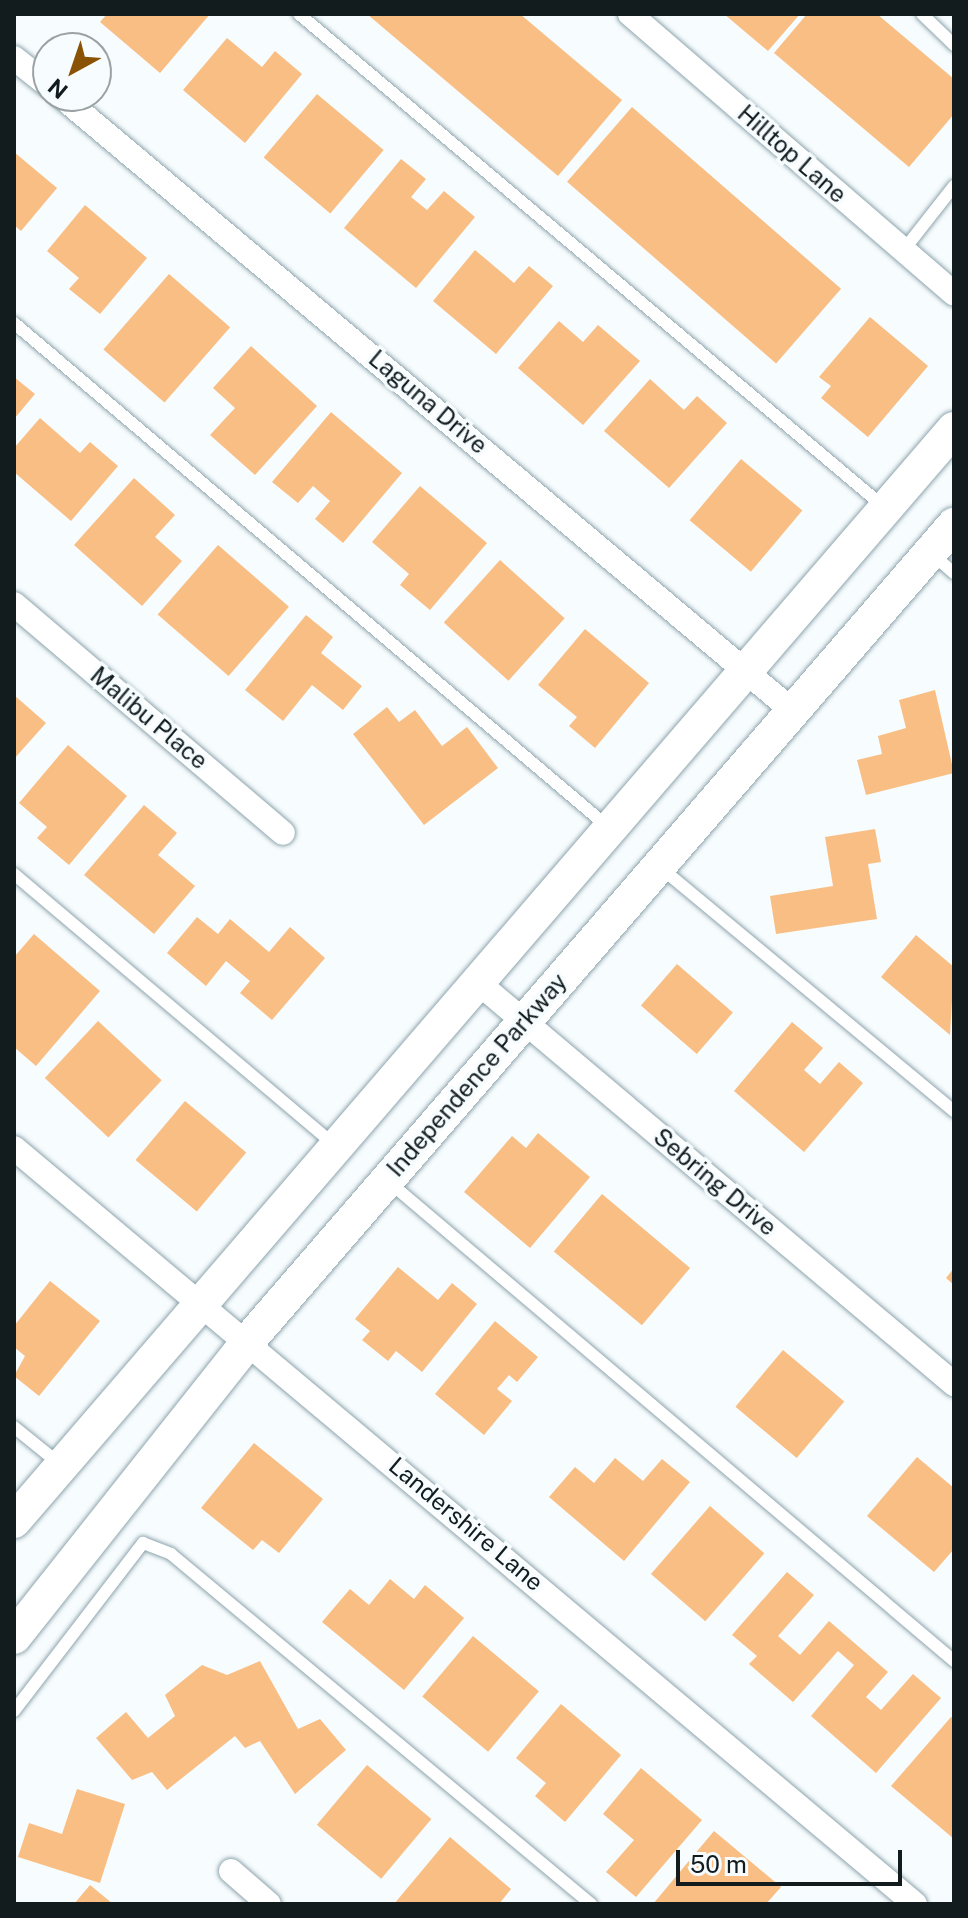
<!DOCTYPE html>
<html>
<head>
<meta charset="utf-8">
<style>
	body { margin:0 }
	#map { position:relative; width:968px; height:1918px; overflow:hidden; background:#f7fcfe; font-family:"Public Sans",sans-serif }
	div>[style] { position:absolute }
	.building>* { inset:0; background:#f9be84; transform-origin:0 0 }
	.roads { filter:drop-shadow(0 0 2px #8da5ad) drop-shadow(0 0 2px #8da5ad) }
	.service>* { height:12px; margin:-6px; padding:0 6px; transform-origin:6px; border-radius:6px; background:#fff }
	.minor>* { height:24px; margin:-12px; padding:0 12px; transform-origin:12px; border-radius:12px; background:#fff }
	.secondary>* { height:34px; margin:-17px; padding:0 17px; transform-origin:17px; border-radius:17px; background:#fff }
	span { translate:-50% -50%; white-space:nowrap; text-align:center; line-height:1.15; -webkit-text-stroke:7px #f7fcfe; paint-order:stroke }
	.street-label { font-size:24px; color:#121b1e }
	.frame { position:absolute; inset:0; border:16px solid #121b1e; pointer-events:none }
	.north { position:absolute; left:32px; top:32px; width:80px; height:80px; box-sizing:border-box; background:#f7fcfe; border:2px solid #9ba2a4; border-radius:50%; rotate:220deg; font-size:22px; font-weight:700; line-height:32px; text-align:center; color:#121b1e }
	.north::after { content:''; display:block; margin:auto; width:28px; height:36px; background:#8a5205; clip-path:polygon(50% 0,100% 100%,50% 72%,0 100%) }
	.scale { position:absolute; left:676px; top:1850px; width:226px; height:36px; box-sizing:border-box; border:4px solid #121b1e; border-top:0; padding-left:10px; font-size:24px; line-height:28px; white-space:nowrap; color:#121b1e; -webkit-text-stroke:6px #f7fcfe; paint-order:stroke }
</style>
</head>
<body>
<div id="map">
	<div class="building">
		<i style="clip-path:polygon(107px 14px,210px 14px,160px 73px,100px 22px)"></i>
		<i style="clip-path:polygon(367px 14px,520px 14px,622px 100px,558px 176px)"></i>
		<i style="clip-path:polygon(724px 14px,800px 14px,768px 51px)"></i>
		<i style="clip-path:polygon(807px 14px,877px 14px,954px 79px,954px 114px,909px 167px,774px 53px)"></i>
		<i style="clip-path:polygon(227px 38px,262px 67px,275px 51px,302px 74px,245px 143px,183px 90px)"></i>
		<i style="left:317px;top:94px;width:87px;height:83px;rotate:40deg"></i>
		<i style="left:632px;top:107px;width:277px;height:99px;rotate:41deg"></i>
		<i style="clip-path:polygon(14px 152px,57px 188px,21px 231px,14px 225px)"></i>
		<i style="clip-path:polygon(401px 159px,426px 179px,411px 197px,427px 210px,444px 191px,475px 217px,416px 288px,344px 228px)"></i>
		<i style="clip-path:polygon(85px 205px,147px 258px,100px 314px,69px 289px,79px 278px,47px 251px)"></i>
		<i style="clip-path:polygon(475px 250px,514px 283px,529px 266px,553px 286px,496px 354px,433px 301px)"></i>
		<i style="left:169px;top:274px;width:81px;height:100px;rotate:41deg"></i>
		<i style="clip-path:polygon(870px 317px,928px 366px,868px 437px,821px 398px,831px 386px,819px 377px)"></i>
		<i style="clip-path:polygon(559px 321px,583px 342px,598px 325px,640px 361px,583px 425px,518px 368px)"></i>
		<i style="clip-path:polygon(251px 346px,317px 406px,255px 475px,210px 435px,235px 408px,213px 388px)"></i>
		<i style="clip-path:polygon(14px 377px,35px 394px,14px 419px)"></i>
		<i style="clip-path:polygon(650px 379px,684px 410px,697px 396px,727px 423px,669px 488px,604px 431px)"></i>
		<i style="clip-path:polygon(331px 412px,402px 473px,343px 543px,315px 519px,330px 501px,313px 486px,298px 503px,272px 482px)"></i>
		<i style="clip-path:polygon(40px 418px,80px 453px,90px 442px,118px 466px,71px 521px,14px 472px,14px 448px)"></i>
		<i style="left:741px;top:459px;width:80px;height:80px;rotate:40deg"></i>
		<i style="clip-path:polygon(134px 478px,175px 515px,155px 537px,182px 561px,142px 606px,74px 545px)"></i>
		<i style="clip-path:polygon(420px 486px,487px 543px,430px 610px,400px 585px,409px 574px,372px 542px)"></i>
		<i style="left:218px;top:545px;width:94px;height:92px;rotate:41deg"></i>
		<i style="left:500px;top:560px;width:87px;height:84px;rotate:42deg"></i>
		<i style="clip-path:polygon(306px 615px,333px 637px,321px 653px,362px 686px,343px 710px,312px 685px,283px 721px,245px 690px)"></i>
		<i style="clip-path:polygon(585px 629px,649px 683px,595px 748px,569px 726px,577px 717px,538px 685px)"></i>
		<i style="clip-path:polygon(935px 690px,954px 773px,866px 795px,857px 760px,882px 754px,878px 736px,906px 728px,899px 700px)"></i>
		<i style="clip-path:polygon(14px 695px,46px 723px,14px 759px)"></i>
		<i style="clip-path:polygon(387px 707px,399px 722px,415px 710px,442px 746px,467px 727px,498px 768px,424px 825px,353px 734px)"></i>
		<i style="clip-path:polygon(68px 745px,127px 796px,69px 865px,37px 838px,47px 827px,19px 803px)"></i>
		<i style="clip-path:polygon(144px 805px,177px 833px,158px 855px,195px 886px,154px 934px,84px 875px)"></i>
		<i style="clip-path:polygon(875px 829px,881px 862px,868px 864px,877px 919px,776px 934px,770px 896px,833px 886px,825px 837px)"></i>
		<i style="clip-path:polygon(197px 917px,218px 934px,230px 919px,269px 952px,290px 927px,325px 958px,272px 1020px,240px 993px,250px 981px,226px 961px,206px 986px,167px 953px)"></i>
		<i style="clip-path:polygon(34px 934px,100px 991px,36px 1066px,14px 1047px,14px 957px)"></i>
		<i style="clip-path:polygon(916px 935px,954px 967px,950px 1035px,881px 977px)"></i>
		<i style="left:677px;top:964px;width:74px;height:55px;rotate:41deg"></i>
		<i style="left:98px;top:1021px;width:87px;height:78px;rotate:43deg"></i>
		<i style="clip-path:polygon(792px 1022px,823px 1048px,804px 1070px,820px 1084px,839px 1062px,863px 1083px,804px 1152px,734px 1091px)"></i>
		<i style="left:185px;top:1101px;width:80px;height:77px;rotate:40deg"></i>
		<i style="clip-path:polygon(538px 1133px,590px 1177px,530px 1248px,464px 1192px,512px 1136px,526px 1148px)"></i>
		<i style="left:602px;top:1194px;width:115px;height:75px;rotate:40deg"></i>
		<i style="clip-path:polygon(398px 1267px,438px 1300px,452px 1283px,477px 1304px,422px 1372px,396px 1351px,388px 1361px,362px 1340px,370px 1331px,355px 1319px)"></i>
		<i style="clip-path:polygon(954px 1268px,954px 1285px,946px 1278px)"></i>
		<i style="clip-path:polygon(50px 1281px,100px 1321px,39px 1396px,14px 1376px,25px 1356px,14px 1347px,14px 1326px)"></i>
		<i style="clip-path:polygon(495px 1321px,538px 1357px,517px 1382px,509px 1375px,497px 1389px,512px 1401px,484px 1435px,435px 1394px)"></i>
		<i style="left:783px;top:1350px;width:80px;height:74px;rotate:40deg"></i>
		<i style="clip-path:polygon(254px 1443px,323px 1499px,279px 1553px,262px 1540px,253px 1550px,201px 1508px)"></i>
		<i style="clip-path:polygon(917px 1457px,954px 1488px,954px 1549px,934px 1572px,867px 1516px)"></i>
		<i style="clip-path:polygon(615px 1458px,643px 1481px,662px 1459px,690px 1482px,624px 1561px,549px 1497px,575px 1467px,594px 1483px)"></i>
		<i style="left:710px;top:1506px;width:72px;height:90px;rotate:41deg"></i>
		<i style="clip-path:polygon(787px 1572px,814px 1595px,778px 1636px,800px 1655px,829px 1621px,888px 1672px,866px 1697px,881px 1710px,913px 1674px,941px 1698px,876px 1773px,811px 1716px,854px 1665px,838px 1651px,793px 1702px,749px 1664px,757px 1656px,732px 1635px)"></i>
		<i style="clip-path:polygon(390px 1579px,414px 1599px,425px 1585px,464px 1618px,404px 1690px,322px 1622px,350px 1589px,369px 1605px)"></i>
		<i style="left:473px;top:1636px;width:86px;height:79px;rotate:40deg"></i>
		<i style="clip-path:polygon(260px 1661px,298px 1729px,320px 1719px,346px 1750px,295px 1794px,260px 1741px,245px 1748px,235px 1736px,167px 1790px,152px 1772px,132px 1780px,96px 1738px,126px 1712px,148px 1738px,175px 1716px,165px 1695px,202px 1665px,227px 1675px)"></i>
		<i style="clip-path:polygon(561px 1704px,621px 1755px,565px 1822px,535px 1796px,546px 1783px,516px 1758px)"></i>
		<i style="clip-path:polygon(951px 1717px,954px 1719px,954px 1839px,891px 1786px)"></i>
		<i style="left:367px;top:1765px;width:84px;height:78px;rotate:40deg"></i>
		<i style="clip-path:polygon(641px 1768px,702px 1820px,636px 1897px,606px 1872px,634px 1840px,603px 1814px)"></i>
		<i style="clip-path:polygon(77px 1789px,125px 1804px,100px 1883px,18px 1857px,29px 1823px,62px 1834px)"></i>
		<i style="clip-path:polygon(714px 1831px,781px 1887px,766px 1904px,653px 1904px)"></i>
		<i style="clip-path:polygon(450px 1837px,511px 1889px,499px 1904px,394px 1904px)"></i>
		<i style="clip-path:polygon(90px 1885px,113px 1904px,74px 1904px)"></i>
	</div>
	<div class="roads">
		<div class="service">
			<i style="left:299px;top:14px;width:765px;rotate:40.12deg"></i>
			<i style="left:922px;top:14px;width:45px;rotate:44.1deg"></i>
			<i style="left:903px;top:251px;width:83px;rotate:-51.9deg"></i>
			<i style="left:14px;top:323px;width:779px;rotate:40.31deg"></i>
			<i style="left:932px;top:554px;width:29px;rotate:41deg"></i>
			<i style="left:661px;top:868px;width:381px;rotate:39.7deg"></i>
			<i style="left:14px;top:874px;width:420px;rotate:40.2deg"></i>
			<i style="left:389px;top:1182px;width:741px;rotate:40.29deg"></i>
			<i style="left:14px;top:1427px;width:60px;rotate:39deg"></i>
			<i style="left:14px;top:1711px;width:212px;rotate:-52.5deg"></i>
			<i style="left:143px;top:1543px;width:30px;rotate:21deg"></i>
			<i style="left:171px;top:1554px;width:547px;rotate:39.81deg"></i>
		</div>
		<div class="minor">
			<i style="left:630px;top:14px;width:428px;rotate:40.8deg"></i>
			<i style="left:14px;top:58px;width:43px;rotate:38.5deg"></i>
			<i style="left:61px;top:96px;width:956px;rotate:40.04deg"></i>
			<i style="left:14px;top:604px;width:353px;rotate:40.4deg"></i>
			<i style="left:475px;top:980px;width:627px;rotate:40.15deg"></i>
			<i style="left:14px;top:1148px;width:1176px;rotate:40deg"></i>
			<i style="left:231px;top:1871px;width:50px;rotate:41deg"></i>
		</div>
		<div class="secondary">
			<i style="left:14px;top:1521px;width:1441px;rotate:-49.28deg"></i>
			<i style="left:14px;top:1637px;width:379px;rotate:-51.6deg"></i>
			<i style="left:249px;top:1340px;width:1078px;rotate:-49.14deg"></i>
		</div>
	</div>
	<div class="street-label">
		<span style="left:792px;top:154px;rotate:41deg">Hilltop Lane</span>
		<span style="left:428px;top:402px;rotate:40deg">Laguna Drive</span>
		<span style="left:149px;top:718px;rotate:40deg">Malibu Place</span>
		<span style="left:477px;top:1075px;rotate:-49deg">Independence Parkway</span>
		<span style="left:715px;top:1182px;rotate:40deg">Sebring Drive</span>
		<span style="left:466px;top:1524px;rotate:40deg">Landershire Lane</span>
	</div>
	<div class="frame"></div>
	<div class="north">N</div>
	<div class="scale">50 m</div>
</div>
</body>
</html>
